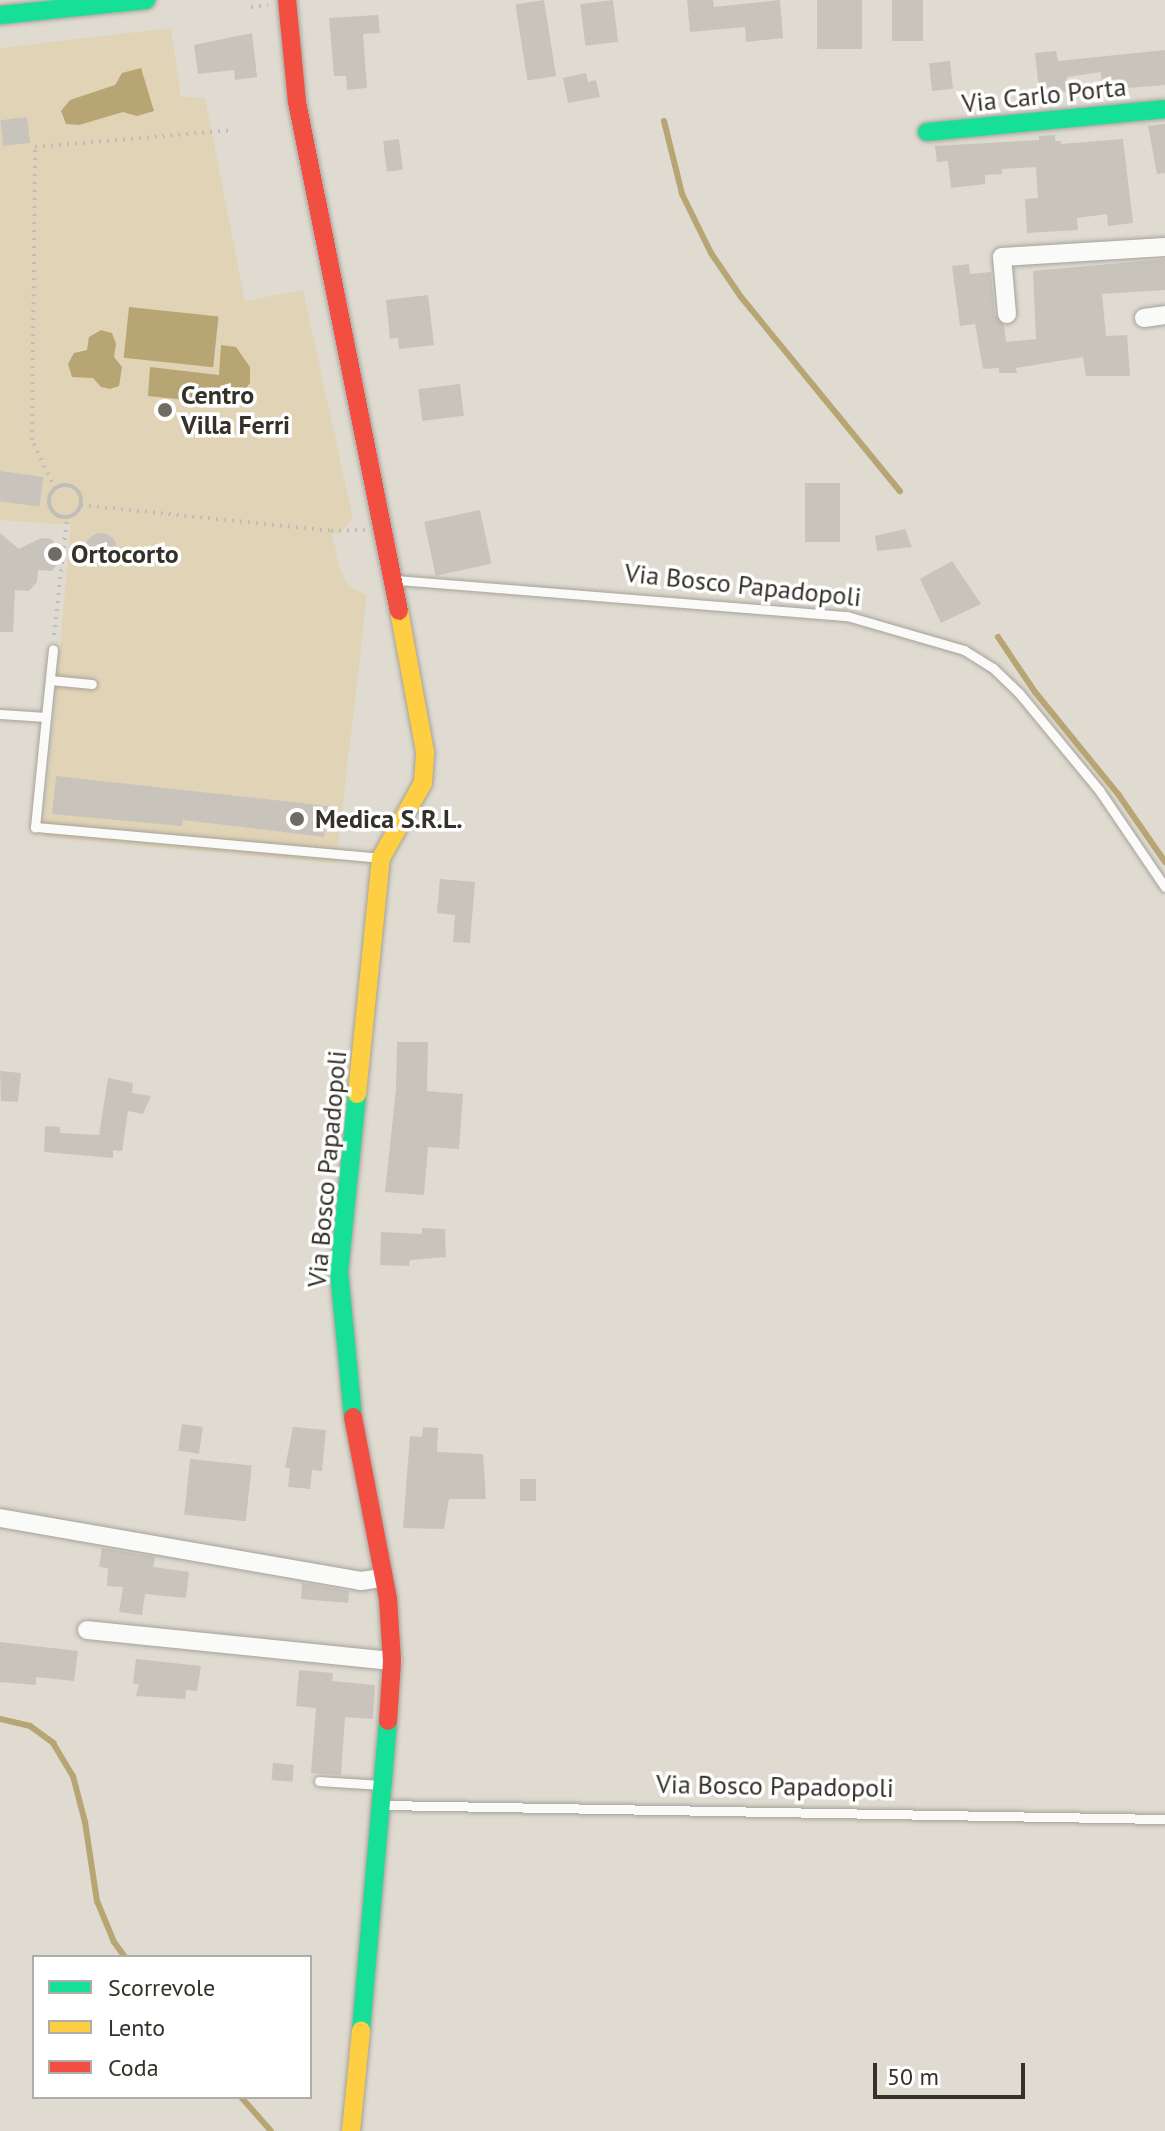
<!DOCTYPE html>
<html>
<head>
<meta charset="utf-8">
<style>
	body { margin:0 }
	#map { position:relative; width:1165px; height:2131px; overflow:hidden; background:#dfdbd1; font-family:"PT Sans",sans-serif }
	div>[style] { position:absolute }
	.green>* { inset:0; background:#e1d4b6 }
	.water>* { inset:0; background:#b8a574; transform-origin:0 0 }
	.stream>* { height:6px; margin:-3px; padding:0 3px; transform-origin:3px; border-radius:3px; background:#b8a574 }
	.building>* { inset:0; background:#c8c4bc; transform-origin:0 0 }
	.round { border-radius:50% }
	.path>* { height:4px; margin-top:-2px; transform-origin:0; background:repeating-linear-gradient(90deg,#bfbebb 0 2px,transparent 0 8px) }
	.path>.ring { margin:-2px; padding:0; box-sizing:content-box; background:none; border:4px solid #bfbebb; border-radius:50% }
	.roads { filter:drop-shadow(0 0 2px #a5a29b) drop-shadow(0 0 2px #a5a29b) }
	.lane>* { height:9px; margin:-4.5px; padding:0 4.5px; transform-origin:4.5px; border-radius:4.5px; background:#fafaf8 }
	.street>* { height:18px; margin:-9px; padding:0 9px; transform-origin:9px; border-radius:9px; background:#fafaf8 }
	.fast>* { height:18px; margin:-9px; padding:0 9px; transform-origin:9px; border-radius:9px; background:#16e098 }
	.slow>* { height:18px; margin:-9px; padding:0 9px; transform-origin:9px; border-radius:9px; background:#ffcf43 }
	.jam>* { height:18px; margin:-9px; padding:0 9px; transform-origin:9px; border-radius:9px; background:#f24e42 }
	.dots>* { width:22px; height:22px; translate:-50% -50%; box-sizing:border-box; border:4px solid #fff; border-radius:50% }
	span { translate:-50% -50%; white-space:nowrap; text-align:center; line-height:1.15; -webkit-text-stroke:7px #fff; paint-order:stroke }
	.street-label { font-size:26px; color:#343129 }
	.poi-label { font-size:26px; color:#343129; font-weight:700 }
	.left { translate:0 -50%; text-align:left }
	.legend { position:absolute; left:32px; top:1955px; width:280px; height:144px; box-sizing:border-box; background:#fff; border:2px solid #aeada9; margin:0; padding:10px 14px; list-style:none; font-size:24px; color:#343129 }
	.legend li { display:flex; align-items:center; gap:16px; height:40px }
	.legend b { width:40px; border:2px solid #aeada9 }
	.scale { position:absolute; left:873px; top:2063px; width:152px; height:36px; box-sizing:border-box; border:4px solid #343129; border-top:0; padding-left:10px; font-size:24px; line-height:28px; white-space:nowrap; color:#343129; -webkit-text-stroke:6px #fff; paint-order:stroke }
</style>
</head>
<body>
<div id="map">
	<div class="green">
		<i style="clip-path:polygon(171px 28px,181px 97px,205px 98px,245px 301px,303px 290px,353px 519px,338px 535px,331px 533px,340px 570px,349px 586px,367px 596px,336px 863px,43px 837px,71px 525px,0 520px,0 48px)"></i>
	</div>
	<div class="water">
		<i style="clip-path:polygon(141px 68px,154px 111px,137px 116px,123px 112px,79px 125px,66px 124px,61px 111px,70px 100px,115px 85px,122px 73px)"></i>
		<i style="left:129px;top:307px;width:90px;height:51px;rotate:6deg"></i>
		<i style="clip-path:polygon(101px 330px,112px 333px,116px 344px,114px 357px,122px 367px,119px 386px,110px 389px,101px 387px,93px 378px,72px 377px,68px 364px,74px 353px,87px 350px,89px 337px)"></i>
		<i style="clip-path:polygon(221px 345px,236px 347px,250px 367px,250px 383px,237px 401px,225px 404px,148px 396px,150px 367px,219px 375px)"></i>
	</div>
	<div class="stream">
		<i style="left:664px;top:121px;width:75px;rotate:76.1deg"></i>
		<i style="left:682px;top:194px;width:66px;rotate:63.8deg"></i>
		<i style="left:711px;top:253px;width:53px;rotate:55.7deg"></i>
		<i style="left:741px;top:297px;width:251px;rotate:50.7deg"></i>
		<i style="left:998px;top:637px;width:66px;rotate:56.1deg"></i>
		<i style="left:1035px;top:692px;width:132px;rotate:50.9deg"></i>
		<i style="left:1118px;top:794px;width:83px;rotate:55.3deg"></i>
		<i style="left:0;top:1719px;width:31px;rotate:13deg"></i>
		<i style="left:30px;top:1726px;width:29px;rotate:36deg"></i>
		<i style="left:53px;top:1743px;width:39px;rotate:59deg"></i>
		<i style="left:73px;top:1776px;width:48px;rotate:75.4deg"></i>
		<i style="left:85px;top:1822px;width:80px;rotate:81.4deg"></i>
		<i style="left:97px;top:1901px;width:44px;rotate:67.5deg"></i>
		<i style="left:114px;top:1942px;width:19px;rotate:54deg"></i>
		<i style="left:241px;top:2097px;width:45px;rotate:48.6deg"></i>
	</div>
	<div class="building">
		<i style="left:544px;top:0;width:77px;height:29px;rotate:81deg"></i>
		<i style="left:613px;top:0;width:42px;height:33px;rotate:83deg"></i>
		<i style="clip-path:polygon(687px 0,713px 0,714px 7px,780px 0,783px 38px,746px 42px,745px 27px,690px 32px)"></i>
		<i style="left:817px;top:0;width:45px;height:49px"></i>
		<i style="left:892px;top:0;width:31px;height:41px"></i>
		<i style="clip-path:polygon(378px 15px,380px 33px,363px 34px,367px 88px,347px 90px,346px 76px,334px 76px,329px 18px)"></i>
		<i style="clip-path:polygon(252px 33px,257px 77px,235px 80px,234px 70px,198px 74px,194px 45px)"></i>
		<i style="clip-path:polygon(1165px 50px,1165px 85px,1102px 90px,1101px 72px,1067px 77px,1069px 92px,1039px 90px,1035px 53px,1056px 51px,1058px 61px)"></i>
		<i style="left:950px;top:61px;width:28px;height:21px;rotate:84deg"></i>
		<i style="clip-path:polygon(586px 73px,588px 82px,596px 80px,600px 97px,568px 103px,563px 78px)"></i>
		<i style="left:27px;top:117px;width:26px;height:27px;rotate:83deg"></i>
		<i style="clip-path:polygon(1165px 124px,1165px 173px,1157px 174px,1148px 126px)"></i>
		<i style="clip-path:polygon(1055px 135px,1055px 141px,1061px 141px,1061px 144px,1123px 139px,1133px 223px,1108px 226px,1107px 214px,1077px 218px,1078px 230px,1027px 233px,1025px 199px,1038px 198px,1036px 167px,1002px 169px,1002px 174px,985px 175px,985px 184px,951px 188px,948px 161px,937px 162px,935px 146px,1039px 140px,1039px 136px)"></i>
		<i style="left:399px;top:139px;width:31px;height:16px;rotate:83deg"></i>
		<i style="clip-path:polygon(1165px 259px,1165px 290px,1102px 294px,1106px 336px,1127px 335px,1130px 376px,1086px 376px,1083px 357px,1016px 368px,1017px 373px,999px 373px,999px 368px,983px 369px,975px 324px,960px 326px,952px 266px,969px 264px,970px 274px,991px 272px,995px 315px,1004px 325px,1006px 342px,1036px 339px,1033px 271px)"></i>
		<i style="clip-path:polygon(428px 295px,434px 345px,399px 349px,398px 338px,390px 339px,386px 300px)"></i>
		<i style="left:460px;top:384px;width:32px;height:42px;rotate:83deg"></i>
		<i style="left:0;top:471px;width:44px;height:30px;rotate:8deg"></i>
		<i style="left:805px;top:483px;width:35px;height:59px"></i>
		<i style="left:480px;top:510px;width:55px;height:57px;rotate:78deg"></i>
		<i style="clip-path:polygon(905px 529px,912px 547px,877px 551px,875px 536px)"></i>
		<i style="clip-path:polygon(0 533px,19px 549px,41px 538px,51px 539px,65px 554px,52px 571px,38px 570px,37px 582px,29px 591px,15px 590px,13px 632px,0 632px)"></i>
		<i class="round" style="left:85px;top:533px;width:32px;height:32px"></i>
		<i style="clip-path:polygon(952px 561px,981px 604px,941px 623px,920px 579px)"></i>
		<i style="clip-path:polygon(56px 776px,328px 806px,324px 837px,183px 820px,182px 826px,52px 814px)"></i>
		<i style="clip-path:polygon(440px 879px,475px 882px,470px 943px,453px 942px,455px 915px,437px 913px)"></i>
		<i style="clip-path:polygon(397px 1042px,428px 1042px,427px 1091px,463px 1094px,459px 1149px,428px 1147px,424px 1195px,385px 1192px,396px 1089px)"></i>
		<i style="clip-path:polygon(0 1071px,21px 1073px,18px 1102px,1px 1101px)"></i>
		<i style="clip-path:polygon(108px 1078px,133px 1083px,132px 1093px,151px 1096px,143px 1114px,128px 1111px,122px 1151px,113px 1150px,113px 1158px,44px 1152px,45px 1126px,60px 1127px,60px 1133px,99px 1135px)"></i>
		<i style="clip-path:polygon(422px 1228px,445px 1229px,446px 1257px,410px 1260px,409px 1266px,380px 1265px,381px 1232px,422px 1234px)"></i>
		<i style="left:182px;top:1424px;width:21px;height:27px;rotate:8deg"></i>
		<i style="clip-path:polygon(293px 1427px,326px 1430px,322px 1471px,312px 1470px,310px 1489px,288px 1487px,290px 1468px,285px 1468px)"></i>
		<i style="clip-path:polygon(423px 1427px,438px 1428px,437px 1452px,483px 1454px,486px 1499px,449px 1499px,444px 1529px,403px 1528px,410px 1436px,422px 1437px)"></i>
		<i style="left:190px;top:1459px;width:62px;height:56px;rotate:6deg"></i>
		<i style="left:520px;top:1479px;width:16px;height:22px"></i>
		<i style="clip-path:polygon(102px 1548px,155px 1557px,153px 1567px,189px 1572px,186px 1598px,145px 1594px,142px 1615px,119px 1612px,123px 1587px,107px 1586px,108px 1568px,99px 1567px)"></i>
		<i style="clip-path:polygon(302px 1583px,349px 1591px,348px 1603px,301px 1599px)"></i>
		<i style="clip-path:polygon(0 1642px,78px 1651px,74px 1681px,36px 1677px,36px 1685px,0 1682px)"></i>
		<i style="clip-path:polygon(136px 1659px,201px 1666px,197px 1691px,186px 1690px,185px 1699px,136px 1696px,139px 1684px,133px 1684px)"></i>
		<i style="clip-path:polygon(299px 1670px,333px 1673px,332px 1681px,375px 1685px,373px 1719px,345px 1717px,341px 1775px,311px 1773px,316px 1708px,296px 1706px)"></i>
		<i style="left:273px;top:1763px;width:21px;height:17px;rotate:5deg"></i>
	</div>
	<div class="path">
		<i style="left:251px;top:7px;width:17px;rotate:-7deg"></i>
		<i class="ring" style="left:49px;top:485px;width:28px;height:28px"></i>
		<i style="left:55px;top:489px;width:54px;rotate:-115.1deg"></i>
		<i style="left:32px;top:440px;width:293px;rotate:-89.4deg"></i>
		<i style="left:35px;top:147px;width:200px;rotate:-4.9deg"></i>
		<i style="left:81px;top:505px;width:251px;rotate:5.9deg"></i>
		<i style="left:331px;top:531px;width:34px;rotate:-2deg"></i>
		<i style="left:54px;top:635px;width:119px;rotate:-83.7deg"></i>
	</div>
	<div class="roads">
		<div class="lane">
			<i style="left:397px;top:580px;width:451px;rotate:4.6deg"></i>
			<i style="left:847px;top:616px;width:122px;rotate:16.2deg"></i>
			<i style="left:964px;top:650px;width:34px;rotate:32deg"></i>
			<i style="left:993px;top:668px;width:36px;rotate:44deg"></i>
			<i style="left:1019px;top:693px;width:126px;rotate:50.5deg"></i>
			<i style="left:1099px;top:790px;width:117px;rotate:55.8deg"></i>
			<i style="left:50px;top:680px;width:42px;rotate:5.4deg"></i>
			<i style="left:0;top:714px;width:46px;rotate:3.7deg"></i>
			<i style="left:46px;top:717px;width:111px;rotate:95.7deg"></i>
			<i style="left:35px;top:827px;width:347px;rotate:5.1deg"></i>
			<i style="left:46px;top:717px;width:68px;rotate:-84.1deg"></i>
			<i style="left:319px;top:1781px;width:62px;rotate:3.7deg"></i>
			<i style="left:383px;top:1805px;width:782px;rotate:1.03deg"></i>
		</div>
		<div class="street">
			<i style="left:1007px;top:314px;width:57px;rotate:-95deg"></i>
			<i style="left:1002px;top:257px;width:163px;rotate:-3.5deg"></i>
			<i style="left:1144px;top:318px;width:21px;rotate:-8deg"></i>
			<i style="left:0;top:1518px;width:366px;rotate:9.9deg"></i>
			<i style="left:361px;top:1581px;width:22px;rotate:-8deg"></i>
			<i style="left:87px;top:1630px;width:307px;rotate:5.8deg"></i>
		</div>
		<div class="fast">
			<i style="left:0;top:15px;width:147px;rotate:-5.9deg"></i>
			<i style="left:927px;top:132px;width:239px;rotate:-5.5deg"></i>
			<i style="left:353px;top:1417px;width:146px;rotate:-95.5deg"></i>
			<i style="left:339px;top:1272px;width:179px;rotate:-84.2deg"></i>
			<i style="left:361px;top:2030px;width:310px;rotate:-85deg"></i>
		</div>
		<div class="slow">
			<i style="left:357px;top:1094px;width:237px;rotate:-84.2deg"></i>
			<i style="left:381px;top:858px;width:86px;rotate:-60.8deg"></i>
			<i style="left:423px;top:783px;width:31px;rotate:-86deg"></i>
			<i style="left:425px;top:752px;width:143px;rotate:-100.4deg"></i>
			<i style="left:351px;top:2131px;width:101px;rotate:-84.3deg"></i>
		</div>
		<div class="jam">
			<i style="left:287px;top:0;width:102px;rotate:84.4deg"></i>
			<i style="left:297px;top:102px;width:519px;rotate:78.67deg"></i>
			<i style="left:353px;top:1417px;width:185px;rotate:79.1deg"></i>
			<i style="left:388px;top:1599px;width:62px;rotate:86.3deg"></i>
			<i style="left:392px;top:1661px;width:60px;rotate:93.8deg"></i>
		</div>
	</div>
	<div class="dots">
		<i style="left:165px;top:410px;background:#706c64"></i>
		<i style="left:55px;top:554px;background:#706c64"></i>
		<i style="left:297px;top:819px;background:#706c64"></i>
	</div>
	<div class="street-label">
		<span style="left:1044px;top:95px;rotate:-6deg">Via Carlo Porta</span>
		<span style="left:743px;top:585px;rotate:6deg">Via Bosco Papadopoli</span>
		<span style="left:327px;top:1169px;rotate:-85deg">Via Bosco Papadopoli</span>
		<span style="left:775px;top:1786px;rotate:1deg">Via Bosco Papadopoli</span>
	</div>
	<div class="poi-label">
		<span class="left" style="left:181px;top:410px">Centro<br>Villa Ferri</span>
		<span class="left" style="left:71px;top:554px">Ortocorto</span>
		<span class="left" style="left:315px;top:819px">Medica S.R.L.</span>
	</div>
	<ul class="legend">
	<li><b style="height:10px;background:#16e098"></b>Scorrevole</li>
	<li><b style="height:10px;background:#ffcf43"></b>Lento</li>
	<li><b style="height:10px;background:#f24e42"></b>Coda</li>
	</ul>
	<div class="scale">50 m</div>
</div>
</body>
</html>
